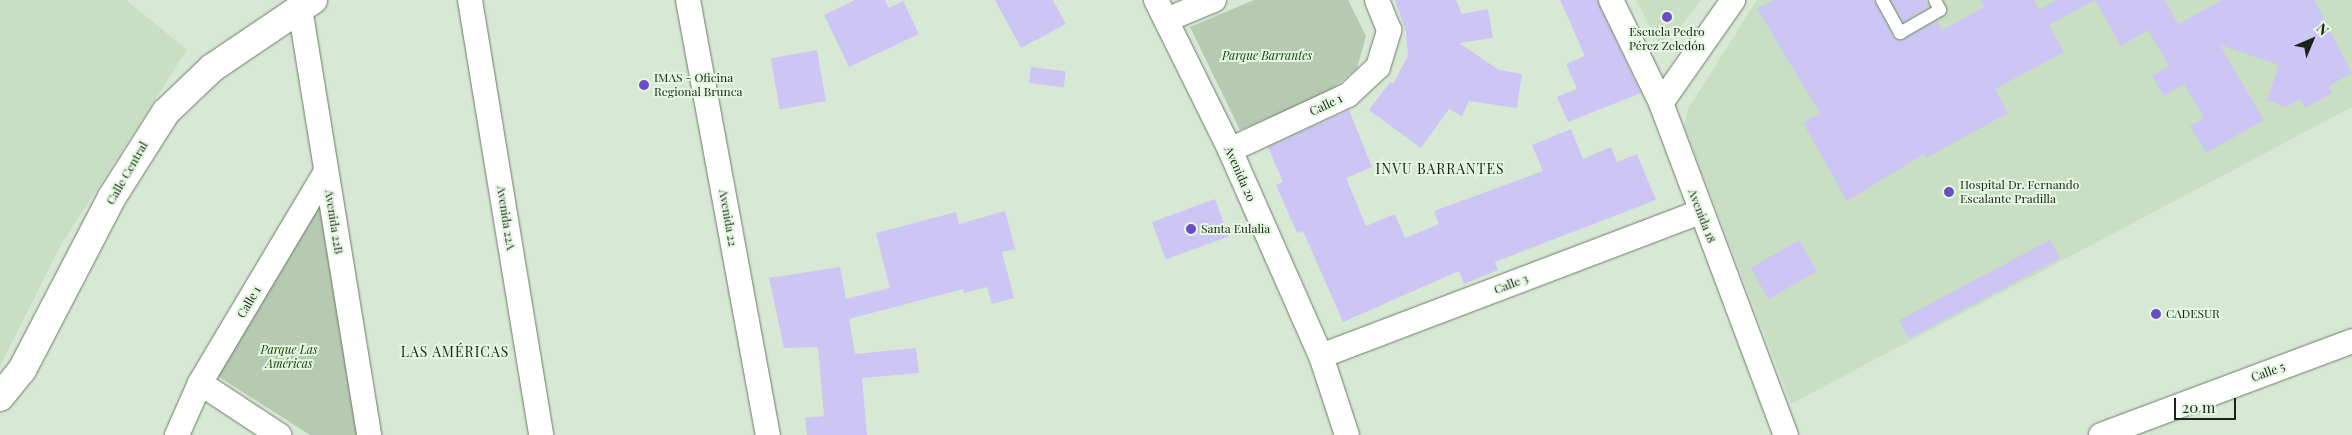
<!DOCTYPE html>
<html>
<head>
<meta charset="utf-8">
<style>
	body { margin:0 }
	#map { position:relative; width:2352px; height:435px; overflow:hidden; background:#d7e9d4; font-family:"Playfair Display",serif }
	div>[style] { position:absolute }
	.built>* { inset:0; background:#c8dfc3 }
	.green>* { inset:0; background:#b6cab2 }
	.building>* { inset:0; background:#cdc6f5; transform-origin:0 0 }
	.roads { filter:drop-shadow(0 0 1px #6b7b67) drop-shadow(0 0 1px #6b7b67) }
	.lane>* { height:12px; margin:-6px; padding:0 6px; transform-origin:6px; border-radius:6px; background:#fff }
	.street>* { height:24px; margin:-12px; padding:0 12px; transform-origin:12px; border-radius:12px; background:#fff }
	.secondary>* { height:28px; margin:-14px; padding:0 14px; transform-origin:14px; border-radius:14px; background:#fff }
	.dots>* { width:14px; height:14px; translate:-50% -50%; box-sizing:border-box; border:2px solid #e4f7e1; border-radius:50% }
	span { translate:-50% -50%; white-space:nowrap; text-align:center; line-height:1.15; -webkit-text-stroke:4px #e4f7e1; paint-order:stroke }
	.poi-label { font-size:12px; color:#1b221a }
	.left { translate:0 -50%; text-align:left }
	.park-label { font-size:12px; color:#18450e; font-style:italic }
	.street-label { font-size:12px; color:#1b221a }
	.neighbourhood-label { font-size:14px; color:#1b221a; letter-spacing:1px }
	.north { position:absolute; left:2287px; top:15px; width:50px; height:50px; -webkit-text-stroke:4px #e4f7e1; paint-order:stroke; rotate:45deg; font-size:14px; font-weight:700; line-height:20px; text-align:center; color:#1b221a }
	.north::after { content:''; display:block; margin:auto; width:18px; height:22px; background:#1b221a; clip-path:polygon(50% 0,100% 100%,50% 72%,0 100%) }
	.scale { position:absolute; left:2174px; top:398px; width:62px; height:22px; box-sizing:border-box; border:2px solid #1b221a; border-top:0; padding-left:6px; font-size:15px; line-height:18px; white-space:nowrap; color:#1b221a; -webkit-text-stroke:4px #e4f7e1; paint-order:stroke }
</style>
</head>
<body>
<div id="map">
	<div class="built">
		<i style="clip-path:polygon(0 0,126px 0,187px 50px,62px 243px,0 366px)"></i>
		<i style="clip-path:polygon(1636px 0,1701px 0,1675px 34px,1658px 42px)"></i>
		<i style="clip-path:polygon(1757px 0,2352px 0,2352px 107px,1791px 404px,1684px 125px,1688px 109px)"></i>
	</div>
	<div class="green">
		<i style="clip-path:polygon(1254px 0,1348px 0,1366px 36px,1357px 68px,1329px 92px,1240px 130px,1190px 27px)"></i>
		<i style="clip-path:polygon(317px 192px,358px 435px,310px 435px,216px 375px)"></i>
	</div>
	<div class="building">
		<i style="clip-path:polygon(855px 0,885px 0,889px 8px,903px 1px,919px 34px,849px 67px,824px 15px)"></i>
		<i style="clip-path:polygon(995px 0,1053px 0,1066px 24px,1021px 48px)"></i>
		<i style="clip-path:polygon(1395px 0,1456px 0,1462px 14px,1488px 9px,1493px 38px,1459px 43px,1499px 70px,1522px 74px,1517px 108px,1469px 101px,1462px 116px,1449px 109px,1421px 148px,1369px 110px,1390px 82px,1393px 84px,1408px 56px,1406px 32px)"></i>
		<i style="clip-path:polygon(1560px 0,1597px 0,1641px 93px,1568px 122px,1557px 97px,1577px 89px,1566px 64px,1585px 56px)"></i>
		<i style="clip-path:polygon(1773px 0,1874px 0,1893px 37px,1900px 41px,1937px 21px,1942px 30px,1984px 7px,1981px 0,2034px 0,2039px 10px,2056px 0,2095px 0,2049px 25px,2064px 52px,1995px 89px,2008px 113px,1926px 158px,1924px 154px,1847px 201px,1803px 123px,1820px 113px,1757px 9px)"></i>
		<i style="clip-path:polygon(1891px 0,1925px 0,1929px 7px,1903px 22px)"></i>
		<i style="clip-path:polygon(2095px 0,2165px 0,2178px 24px,2222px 0,2314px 0,2352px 73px,2329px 86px,2332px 93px,2305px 108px,2300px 99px,2286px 107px,2267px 100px,2279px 65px,2220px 45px,2264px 120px,2206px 153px,2190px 126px,2204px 118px,2184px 84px,2164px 96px,2152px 76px,2169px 66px,2148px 30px,2121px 46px)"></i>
		<i style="left:817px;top:50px;width:52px;height:47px;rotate:80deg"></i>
		<i style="left:1031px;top:67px;width:35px;height:16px;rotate:7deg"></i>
		<i style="clip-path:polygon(1349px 110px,1372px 167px,1346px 178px,1366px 226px,1395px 214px,1405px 238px,1439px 224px,1434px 211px,1543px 171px,1532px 145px,1571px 129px,1583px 159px,1611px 147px,1617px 162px,1637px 154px,1656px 200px,1495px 262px,1498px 270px,1464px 284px,1459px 271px,1343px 322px,1303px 231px,1297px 233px,1276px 185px,1283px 182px,1268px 147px)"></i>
		<i style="left:1215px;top:199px;width:40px;height:67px;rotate:70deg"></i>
		<i style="clip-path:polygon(1005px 211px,1015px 249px,1002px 252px,1014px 298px,992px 304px,987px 287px,964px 293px,963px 289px,849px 319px,855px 354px,916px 348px,919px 373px,862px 378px,867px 435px,807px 435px,805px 418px,824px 416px,818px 347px,784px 348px,769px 278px,840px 267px,846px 299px,890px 288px,876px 233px,956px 212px,959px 224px)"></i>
		<i style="left:1799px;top:240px;width:36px;height:56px;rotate:60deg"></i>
		<i style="left:2050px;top:240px;width:21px;height:171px;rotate:62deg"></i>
	</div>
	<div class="roads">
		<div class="lane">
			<i style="left:1882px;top:0;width:38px;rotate:61deg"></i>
			<i style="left:1900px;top:33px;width:46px;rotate:-29.9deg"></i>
			<i style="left:1940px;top:10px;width:11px;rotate:-117deg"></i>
		</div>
		<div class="street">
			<i style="left:470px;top:0;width:441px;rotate:80.7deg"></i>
			<i style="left:688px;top:0;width:442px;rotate:79.6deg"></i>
			<i style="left:1156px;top:0;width:167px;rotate:63.7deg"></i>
			<i style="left:1230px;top:150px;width:225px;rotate:66.2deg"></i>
			<i style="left:1321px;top:356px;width:83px;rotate:71.8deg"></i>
			<i style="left:1611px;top:0;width:114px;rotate:64.1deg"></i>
			<i style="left:1661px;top:103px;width:355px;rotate:69.4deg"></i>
			<i style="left:300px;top:8px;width:433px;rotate:80.8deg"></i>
			<i style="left:1166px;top:20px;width:52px;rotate:-22.6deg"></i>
			<i style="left:1661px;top:103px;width:126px;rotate:-55deg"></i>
			<i style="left:1230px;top:150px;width:130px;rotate:-25deg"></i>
			<i style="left:1348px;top:95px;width:41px;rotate:-43deg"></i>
			<i style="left:1378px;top:67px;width:39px;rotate:-73deg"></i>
			<i style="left:1389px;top:30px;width:32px;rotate:-112deg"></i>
			<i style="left:1321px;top:356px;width:406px;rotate:-20.8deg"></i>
			<i style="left:200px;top:383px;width:95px;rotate:33.4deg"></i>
			<i style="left:177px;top:435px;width:57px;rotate:-66.1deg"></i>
			<i style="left:200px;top:383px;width:246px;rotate:-59.2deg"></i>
			<i style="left:2101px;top:435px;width:268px;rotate:-20.5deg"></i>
		</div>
		<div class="secondary">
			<i style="left:0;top:397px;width:35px;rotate:-51deg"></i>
			<i style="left:22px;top:370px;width:195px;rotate:-62.5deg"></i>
			<i style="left:112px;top:197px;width:101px;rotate:-57.6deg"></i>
			<i style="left:166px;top:112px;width:64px;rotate:-43.7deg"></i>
			<i style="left:212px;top:68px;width:122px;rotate:-34deg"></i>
		</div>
	</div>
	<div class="dots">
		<i style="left:1667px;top:17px;background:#6d4cc5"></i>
		<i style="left:644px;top:85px;background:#6d4cc5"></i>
		<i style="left:1949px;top:192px;background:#6d4cc5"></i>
		<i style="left:1191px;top:229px;background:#6d4cc5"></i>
		<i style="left:2156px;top:314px;background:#6d4cc5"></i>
	</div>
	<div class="poi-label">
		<span style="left:1667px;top:39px">Escuela Pedro<br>Pérez Zeledón</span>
		<span class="left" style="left:654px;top:85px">IMAS - Oficina<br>Regional Brunca</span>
		<span class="left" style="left:1960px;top:192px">Hospital Dr. Fernando<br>Escalante Pradilla</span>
		<span class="left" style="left:1201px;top:229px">Santa Eulalia</span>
		<span class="left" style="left:2166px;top:314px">CADESUR</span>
	</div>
	<div class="park-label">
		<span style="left:1267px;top:56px">Parque Barrantes</span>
		<span style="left:289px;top:357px">Parque Las<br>Américas</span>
	</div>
	<div class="street-label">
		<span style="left:1326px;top:105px;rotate:-25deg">Calle 1</span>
		<span style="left:127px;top:173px;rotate:-60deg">Calle Central</span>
		<span style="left:1240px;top:174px;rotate:66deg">Avenida 20</span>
		<span style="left:1702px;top:216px;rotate:69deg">Avenida 18</span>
		<span style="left:506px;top:218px;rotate:81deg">Avenida 22A</span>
		<span style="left:728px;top:218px;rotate:80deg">Avenida 22</span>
		<span style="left:334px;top:222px;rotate:81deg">Avenida 22B</span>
		<span style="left:1511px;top:284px;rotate:-21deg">Calle 3</span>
		<span style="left:249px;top:302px;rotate:-59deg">Calle 1</span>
		<span style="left:2268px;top:372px;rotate:-20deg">Calle 5</span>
	</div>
	<div class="neighbourhood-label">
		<span style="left:1440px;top:169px">INVU BARRANTES</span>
		<span style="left:455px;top:352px">LAS AMÉRICAS</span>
	</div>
	<div class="north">N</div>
	<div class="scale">20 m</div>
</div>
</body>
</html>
